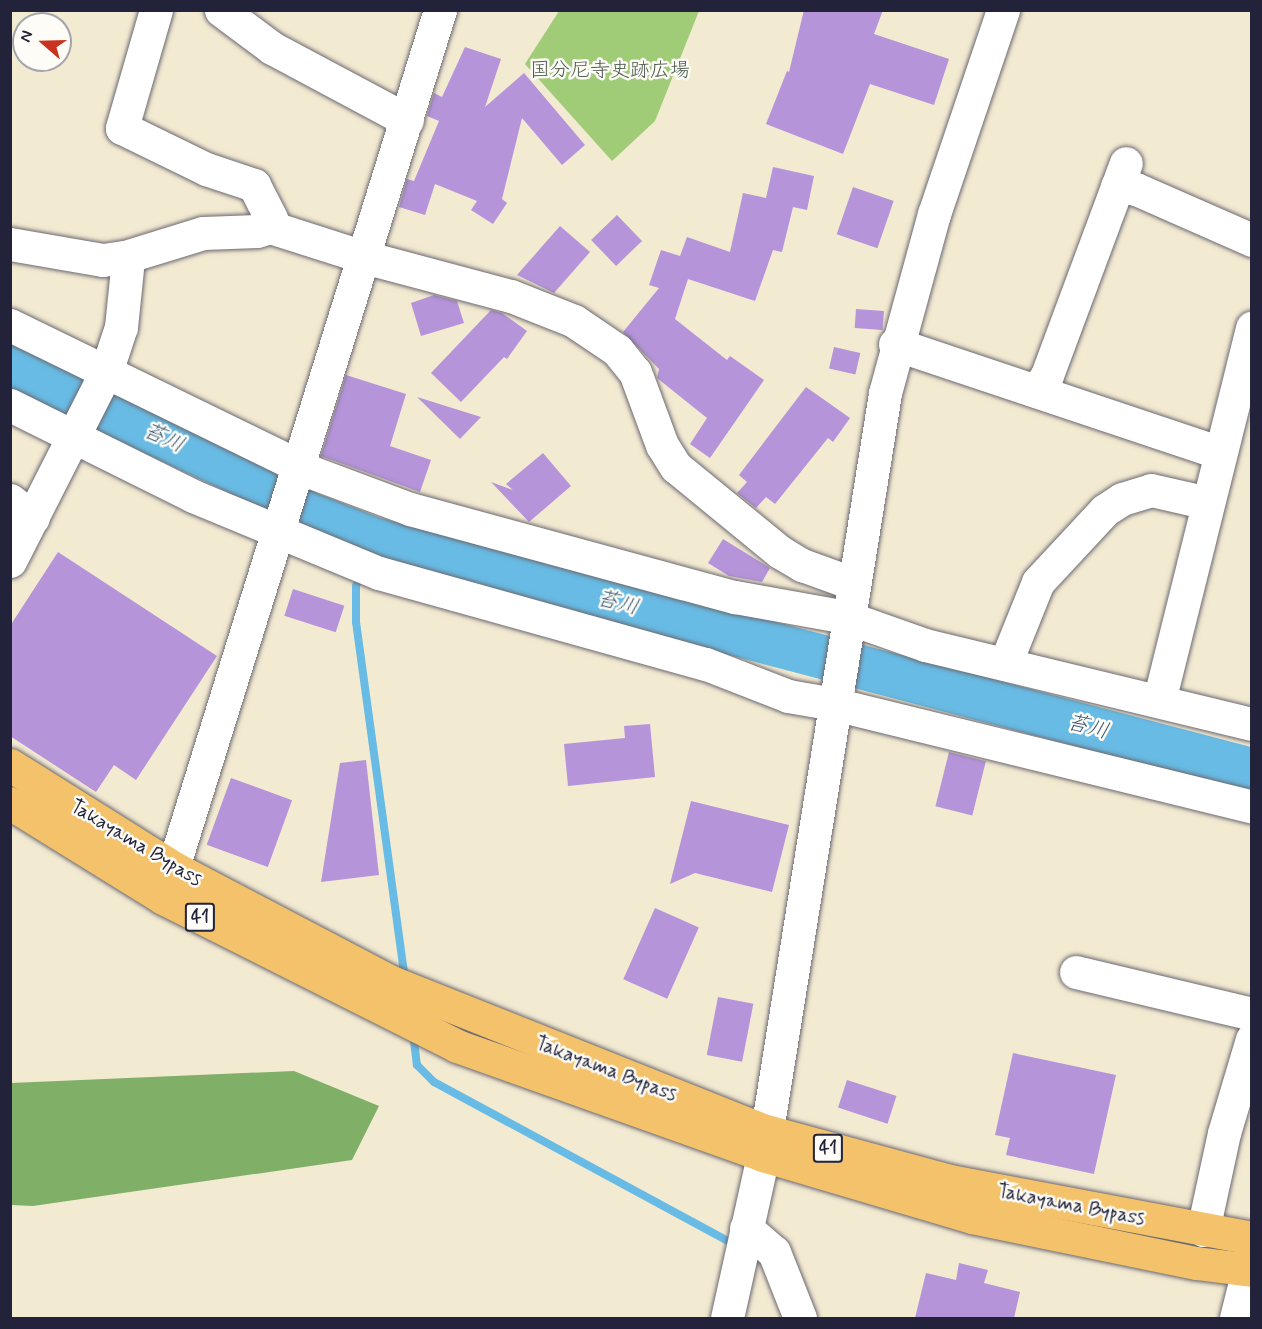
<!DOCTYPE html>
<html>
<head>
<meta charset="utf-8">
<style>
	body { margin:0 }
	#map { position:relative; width:1262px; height:1329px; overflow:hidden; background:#f3ead2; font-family:Mynerve,"Klee One",sans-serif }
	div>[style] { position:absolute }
	.green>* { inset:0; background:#a0cb77 }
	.forest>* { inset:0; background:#80af68 }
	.stream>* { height:8px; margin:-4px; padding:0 4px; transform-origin:4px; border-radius:4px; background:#68bbe4 }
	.river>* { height:44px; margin:-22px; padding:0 22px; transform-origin:22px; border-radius:22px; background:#68bbe4 }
	.building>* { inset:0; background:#b594d9; transform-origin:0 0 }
	.roads { filter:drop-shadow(0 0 2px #6b6870) drop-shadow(0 0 2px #6b6870) }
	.minor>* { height:33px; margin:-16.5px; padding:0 16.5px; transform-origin:16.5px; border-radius:16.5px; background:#fff }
	.highway>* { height:33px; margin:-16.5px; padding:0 16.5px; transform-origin:16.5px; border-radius:16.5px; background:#f3c26a }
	span { translate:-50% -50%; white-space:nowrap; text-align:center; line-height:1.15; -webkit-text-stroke:5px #fdfcf7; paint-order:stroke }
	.shield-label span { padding:2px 4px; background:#fdfcf7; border:2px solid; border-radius:4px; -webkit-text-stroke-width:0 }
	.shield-label { font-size:18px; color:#22223b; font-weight:700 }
	.park-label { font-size:20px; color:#4e5d50 }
	.street-label { font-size:20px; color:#22223b }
	.water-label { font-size:21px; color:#3a5876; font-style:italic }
	.frame { position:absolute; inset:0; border:12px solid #22223b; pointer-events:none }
	.north { position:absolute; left:12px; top:12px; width:60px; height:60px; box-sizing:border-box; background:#fdfcf7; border:2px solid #a5a5ac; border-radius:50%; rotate:290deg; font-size:16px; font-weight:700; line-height:24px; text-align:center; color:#22223b }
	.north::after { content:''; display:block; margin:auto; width:21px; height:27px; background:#c8321e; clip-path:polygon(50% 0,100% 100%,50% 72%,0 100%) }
</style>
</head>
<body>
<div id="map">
	<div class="green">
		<i style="clip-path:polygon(559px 11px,699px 11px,655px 121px,612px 161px,525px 64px)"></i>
	</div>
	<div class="forest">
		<i style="clip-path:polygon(294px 1071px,379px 1106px,352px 1160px,33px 1206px,11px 1205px,11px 1083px)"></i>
	</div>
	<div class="stream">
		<i style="left:366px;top:559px;width:22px;rotate:-68deg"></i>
		<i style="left:361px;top:573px;width:14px;rotate:111deg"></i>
		<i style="left:356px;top:586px;width:36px;rotate:90deg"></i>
		<i style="left:356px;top:622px;width:360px;rotate:82.2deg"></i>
		<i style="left:413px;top:1033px;width:32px;rotate:83deg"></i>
		<i style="left:417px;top:1065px;width:24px;rotate:45deg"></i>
		<i style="left:434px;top:1082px;width:342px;rotate:28.4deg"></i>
	</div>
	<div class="river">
		<i style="left:10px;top:366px;width:274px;rotate:25.1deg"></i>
		<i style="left:258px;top:482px;width:58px;rotate:32.3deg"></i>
		<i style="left:307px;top:513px;width:72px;rotate:21.2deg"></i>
		<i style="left:374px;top:539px;width:908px;rotate:14.74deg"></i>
	</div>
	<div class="building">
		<i style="clip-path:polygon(804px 10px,883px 10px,874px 34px,949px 59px,934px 105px,870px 84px,843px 154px,766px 124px,787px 71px,789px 72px)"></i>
		<i style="clip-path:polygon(465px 47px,501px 59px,485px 107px,524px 73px,585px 145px,562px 165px,522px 118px,502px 199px,507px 203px,493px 224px,471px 210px,477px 201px,435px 184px,425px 215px,399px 207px,407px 179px,414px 181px,439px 121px,427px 116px,434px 93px,442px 97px)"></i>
		<i style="clip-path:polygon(773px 167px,814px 176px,807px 210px,793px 207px,782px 252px,773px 250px,755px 301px,688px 279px,675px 319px,727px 360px,730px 356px,764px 380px,710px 458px,690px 444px,707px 418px,657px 378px,659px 369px,623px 332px,659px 288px,649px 285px,661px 250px,680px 256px,687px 237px,730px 252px,743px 193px,766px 198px)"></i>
		<i style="left:853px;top:187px;width:43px;height:50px;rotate:19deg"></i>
		<i style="left:617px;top:215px;width:36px;height:36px;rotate:46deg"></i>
		<i style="clip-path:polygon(560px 226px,590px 252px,554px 293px,517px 275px)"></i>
		<i style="clip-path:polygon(434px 295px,457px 301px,464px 323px,421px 336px,411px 303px)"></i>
		<i style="left:856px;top:309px;width:28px;height:19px;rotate:4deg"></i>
		<i style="clip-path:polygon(491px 310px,502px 313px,527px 331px,507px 359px,504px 357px,461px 402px,431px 373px)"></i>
		<i style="left:834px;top:347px;width:27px;height:22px;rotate:13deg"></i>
		<i style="clip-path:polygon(346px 375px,406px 394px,390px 446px,431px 460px,420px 492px,321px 456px)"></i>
		<i style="clip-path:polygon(806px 387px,850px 418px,833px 442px,828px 438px,775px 504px,766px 497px,756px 508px,737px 493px,747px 482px,739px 475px)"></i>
		<i style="clip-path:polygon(417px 397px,481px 417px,460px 439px)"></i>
		<i style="clip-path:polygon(543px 453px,571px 486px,529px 522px,491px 482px,513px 490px,506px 484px)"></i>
		<i style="clip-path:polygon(723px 539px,770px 568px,762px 582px,729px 576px,708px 563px)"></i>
		<i style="clip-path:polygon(58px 552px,217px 656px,136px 780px,114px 765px,96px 792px,10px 736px,10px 626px)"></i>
		<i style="left:293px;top:589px;width:54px;height:28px;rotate:18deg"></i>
		<i style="clip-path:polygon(650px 724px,655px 777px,568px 786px,564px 744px,625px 738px,624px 726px)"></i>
		<i style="left:949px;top:752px;width:38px;height:56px;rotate:14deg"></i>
		<i style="clip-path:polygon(366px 760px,379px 875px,321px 882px,340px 763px)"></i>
		<i style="left:231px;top:778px;width:65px;height:71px;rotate:20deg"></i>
		<i style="clip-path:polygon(691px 801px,789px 825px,772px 892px,695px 873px,670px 884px)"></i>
		<i style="left:655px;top:908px;width:48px;height:78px;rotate:24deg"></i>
		<i style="left:718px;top:997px;width:36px;height:59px;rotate:11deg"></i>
		<i style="clip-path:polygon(1013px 1053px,1116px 1075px,1094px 1174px,1006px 1155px,1010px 1138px,995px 1135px)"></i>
		<i style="left:847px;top:1080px;width:52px;height:29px;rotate:18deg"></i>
		<i style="clip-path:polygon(959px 1263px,988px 1270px,984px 1283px,1020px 1292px,1014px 1318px,915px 1318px,926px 1273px,956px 1280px)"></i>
	</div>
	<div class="roads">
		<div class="minor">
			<i style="left:156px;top:10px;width:123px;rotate:106.1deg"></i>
			<i style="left:122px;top:128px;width:93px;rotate:26deg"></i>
			<i style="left:206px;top:169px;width:51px;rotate:18.4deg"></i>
			<i style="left:254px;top:185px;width:38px;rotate:63deg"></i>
			<i style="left:271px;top:219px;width:8px;rotate:97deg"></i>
			<i style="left:221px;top:10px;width:64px;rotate:36.7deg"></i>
			<i style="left:272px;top:48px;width:153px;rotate:28.1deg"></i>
			<i style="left:1117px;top:186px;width:19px;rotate:9deg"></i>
			<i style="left:1136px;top:189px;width:127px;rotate:23.7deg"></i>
			<i style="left:10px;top:244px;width:94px;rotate:9.8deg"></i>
			<i style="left:103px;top:260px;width:22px;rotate:-8deg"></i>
			<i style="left:125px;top:257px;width:82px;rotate:-17.1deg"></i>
			<i style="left:203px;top:233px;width:54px;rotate:-2.1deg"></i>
			<i style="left:257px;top:231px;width:14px;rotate:-17deg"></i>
			<i style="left:270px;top:227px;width:99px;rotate:17.7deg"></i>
			<i style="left:364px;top:257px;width:152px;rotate:14.9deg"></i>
			<i style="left:511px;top:296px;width:68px;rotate:21.6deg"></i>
			<i style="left:574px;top:321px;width:52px;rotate:34deg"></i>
			<i style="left:617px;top:350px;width:28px;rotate:51deg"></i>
			<i style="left:635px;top:372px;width:78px;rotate:69.7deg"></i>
			<i style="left:662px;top:445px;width:26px;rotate:58deg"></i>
			<i style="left:676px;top:467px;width:134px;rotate:39.3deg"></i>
			<i style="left:780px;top:552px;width:26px;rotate:31deg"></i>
			<i style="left:802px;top:565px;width:53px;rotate:19.8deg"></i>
			<i style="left:10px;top:325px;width:335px;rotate:26deg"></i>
			<i style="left:311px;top:472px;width:106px;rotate:20.5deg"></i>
			<i style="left:410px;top:509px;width:337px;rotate:15.2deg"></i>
			<i style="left:735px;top:597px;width:113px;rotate:10.2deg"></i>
			<i style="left:846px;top:617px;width:84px;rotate:19.5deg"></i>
			<i style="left:925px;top:645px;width:336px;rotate:13.6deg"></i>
			<i style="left:895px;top:344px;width:343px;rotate:18.5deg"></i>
			<i style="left:1036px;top:391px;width:19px;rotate:-55deg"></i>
			<i style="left:1047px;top:375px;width:226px;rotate:-69.6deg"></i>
			<i style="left:10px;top:405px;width:204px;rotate:26.4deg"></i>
			<i style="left:193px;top:496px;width:201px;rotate:22.5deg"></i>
			<i style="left:379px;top:573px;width:339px;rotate:15.6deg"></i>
			<i style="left:706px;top:664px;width:88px;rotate:21.3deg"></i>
			<i style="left:788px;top:696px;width:47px;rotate:9.9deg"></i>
			<i style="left:834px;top:704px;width:431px;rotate:13.8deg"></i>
			<i style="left:10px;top:500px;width:29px;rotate:38deg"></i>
			<i style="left:10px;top:561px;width:212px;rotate:-63.1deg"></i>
			<i style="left:106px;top:372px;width:47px;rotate:-71.6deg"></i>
			<i style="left:121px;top:327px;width:58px;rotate:-84.1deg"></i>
			<i style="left:1005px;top:664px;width:88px;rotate:-68.1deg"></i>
			<i style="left:1038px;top:582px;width:98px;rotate:-47.1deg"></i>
			<i style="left:1105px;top:510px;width:20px;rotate:-33deg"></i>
			<i style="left:1122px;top:499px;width:30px;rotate:-17deg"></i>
			<i style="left:1151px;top:490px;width:58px;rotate:12.8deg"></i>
			<i style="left:1159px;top:701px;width:385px;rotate:-76deg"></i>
			<i style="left:165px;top:893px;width:925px;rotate:-72.7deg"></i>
			<i style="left:1076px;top:972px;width:181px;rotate:13.4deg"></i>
			<i style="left:746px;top:1228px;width:37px;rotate:41deg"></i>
			<i style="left:774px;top:1252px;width:71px;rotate:68.5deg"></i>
			<i style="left:1203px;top:1230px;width:99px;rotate:-77.8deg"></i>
			<i style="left:1224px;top:1133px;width:98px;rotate:-73.4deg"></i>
			<i style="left:727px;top:1318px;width:167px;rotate:-77.5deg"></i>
			<i style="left:763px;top:1155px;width:772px;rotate:-80.9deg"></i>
			<i style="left:885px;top:393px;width:186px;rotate:-74.7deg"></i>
			<i style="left:934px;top:214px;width:215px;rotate:-71.3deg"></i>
			<i style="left:1236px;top:1318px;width:32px;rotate:-76deg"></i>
		</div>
		<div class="highway">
			<i style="left:10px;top:765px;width:194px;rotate:32.1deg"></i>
			<i style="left:174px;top:868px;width:245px;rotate:27.7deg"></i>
			<i style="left:391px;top:982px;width:404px;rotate:21.7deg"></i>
			<i style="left:766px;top:1131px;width:191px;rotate:15.2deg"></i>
			<i style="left:950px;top:1181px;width:307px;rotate:10.7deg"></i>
			<i style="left:10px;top:803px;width:180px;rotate:31.8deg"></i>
			<i style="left:163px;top:898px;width:329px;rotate:26.7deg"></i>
			<i style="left:457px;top:1046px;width:325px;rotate:19.6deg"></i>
			<i style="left:763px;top:1155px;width:218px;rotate:16.5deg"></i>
			<i style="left:972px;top:1217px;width:229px;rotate:11.6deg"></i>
			<i style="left:1196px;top:1263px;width:56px;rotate:7.1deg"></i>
		</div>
	</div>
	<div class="shield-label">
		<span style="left:200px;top:917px">41</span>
		<span style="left:828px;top:1148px">41</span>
	</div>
	<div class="park-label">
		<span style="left:610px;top:70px">国分尼寺史跡広場</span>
	</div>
	<div class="street-label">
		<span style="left:136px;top:843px;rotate:31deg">Takayama Bypass</span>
		<span style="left:606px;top:1069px;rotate:21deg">Takayama Bypass</span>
		<span style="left:1071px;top:1205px;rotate:11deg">Takayama Bypass</span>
	</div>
	<div class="water-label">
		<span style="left:164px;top:438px;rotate:25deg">苔川</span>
		<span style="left:618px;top:603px;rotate:15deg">苔川</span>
		<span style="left:1088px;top:727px;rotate:15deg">苔川</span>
	</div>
	<div class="frame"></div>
	<div class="north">N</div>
</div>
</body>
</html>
